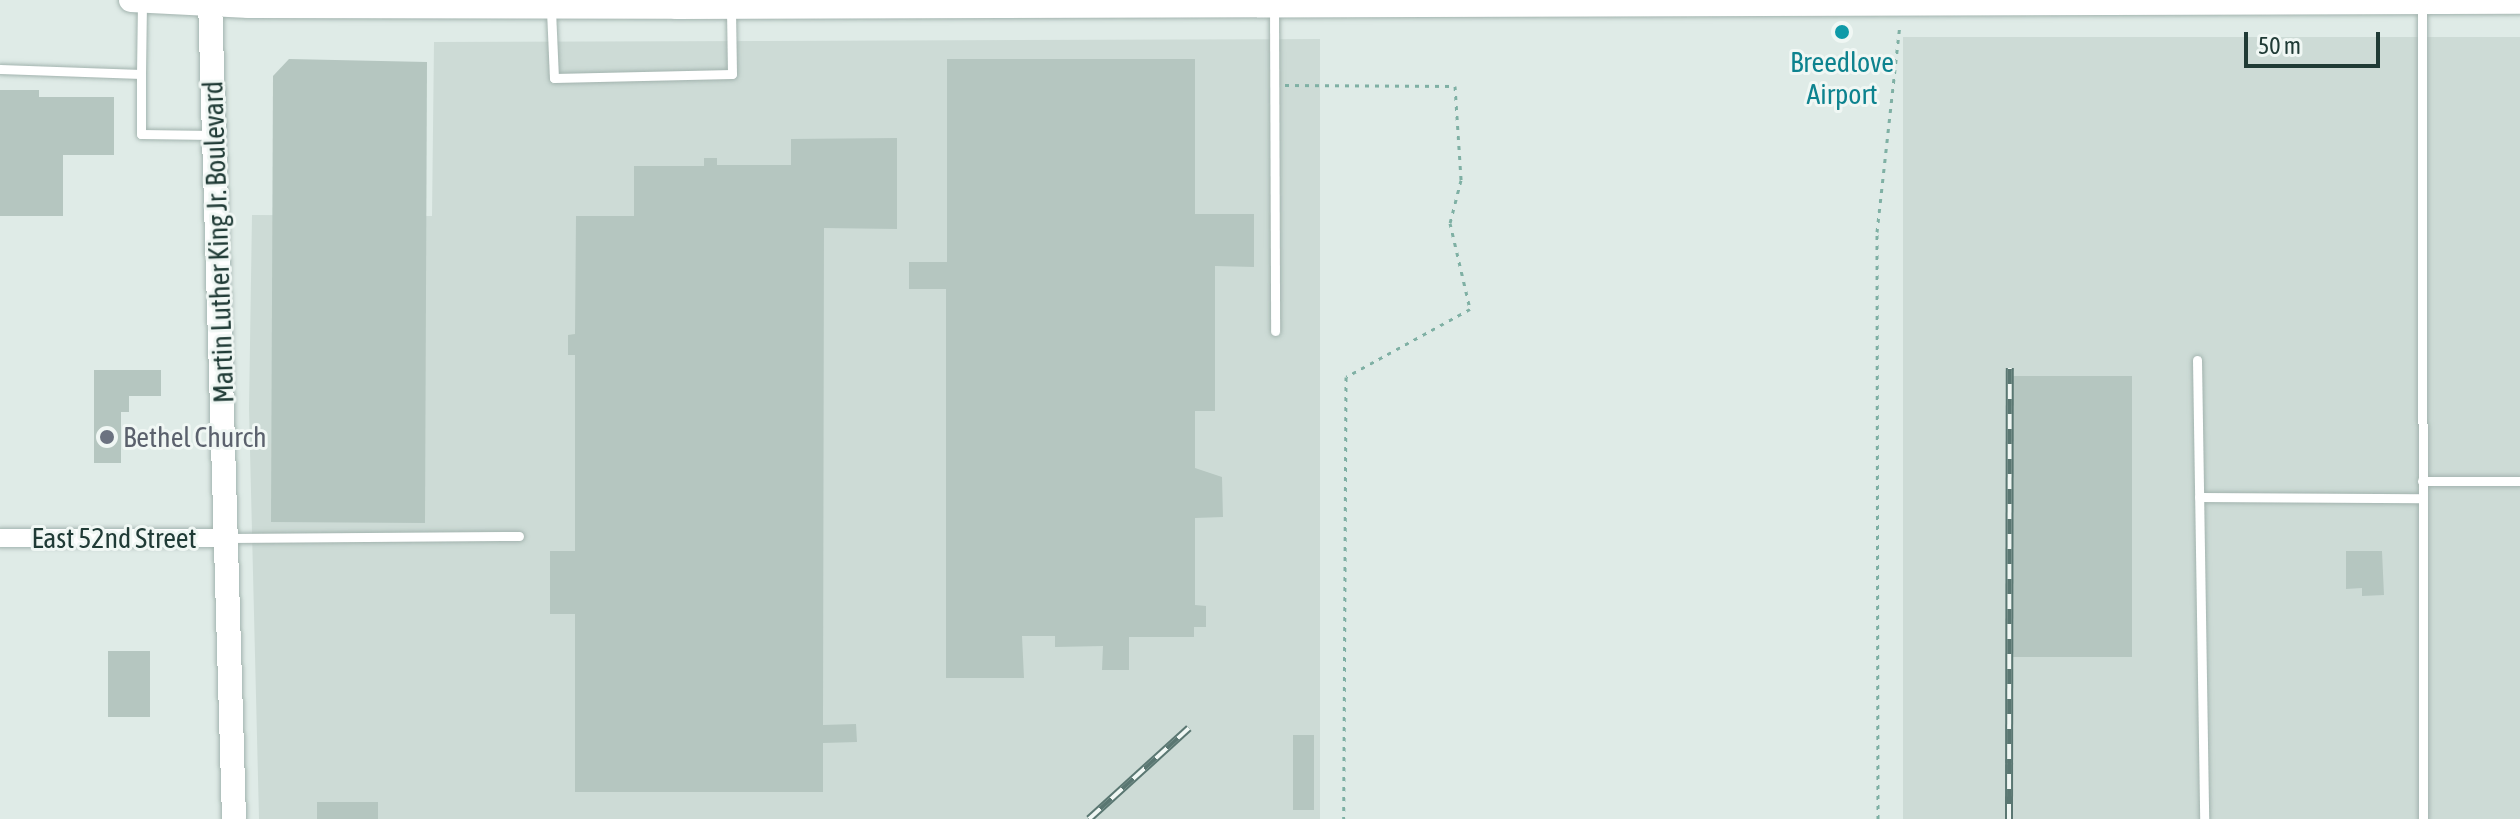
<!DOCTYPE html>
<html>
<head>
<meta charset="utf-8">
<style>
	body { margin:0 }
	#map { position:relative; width:2520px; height:819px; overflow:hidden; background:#dfebe7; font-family:"Asap Condensed",sans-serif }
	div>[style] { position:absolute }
	.built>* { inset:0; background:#cddbd6; transform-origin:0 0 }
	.building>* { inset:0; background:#b5c6c0; transform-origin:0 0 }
	.path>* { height:3px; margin-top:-1.5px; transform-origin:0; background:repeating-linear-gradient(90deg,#7fb0a4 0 4px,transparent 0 10px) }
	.roads { filter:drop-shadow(0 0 2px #a2b3ae) drop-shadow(0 0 2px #a2b3ae) }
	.lane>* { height:9px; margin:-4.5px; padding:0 4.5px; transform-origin:4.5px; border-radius:4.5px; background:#fff }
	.street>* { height:18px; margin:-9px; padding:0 9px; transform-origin:9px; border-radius:9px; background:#fff }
	.secondary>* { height:24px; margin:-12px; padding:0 12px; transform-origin:12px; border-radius:12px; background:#fff }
	.rail>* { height:8px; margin-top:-4px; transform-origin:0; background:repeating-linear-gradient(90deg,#f0f7f4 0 15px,#5a7772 0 30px); box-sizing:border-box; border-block:2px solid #5a7772 }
	.dots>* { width:22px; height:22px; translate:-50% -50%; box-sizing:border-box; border:4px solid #f0f7f4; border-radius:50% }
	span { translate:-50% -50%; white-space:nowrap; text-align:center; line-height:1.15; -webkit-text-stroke:6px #f0f7f4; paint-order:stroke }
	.culture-label { font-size:28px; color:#0d838f }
	.street-label { font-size:28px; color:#203b36 }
	.worship-label { font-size:28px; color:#5b616d }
	.left { translate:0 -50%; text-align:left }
	.scale { position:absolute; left:2244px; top:32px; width:136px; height:36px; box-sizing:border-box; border:4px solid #203b36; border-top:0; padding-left:10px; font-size:24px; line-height:28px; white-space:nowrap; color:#203b36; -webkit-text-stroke:6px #f0f7f4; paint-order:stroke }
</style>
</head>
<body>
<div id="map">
	<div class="built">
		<i style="left:2520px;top:37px;width:782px;height:617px;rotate:90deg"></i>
		<i style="clip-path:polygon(1320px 39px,1320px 819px,259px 819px,249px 409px,252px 215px,432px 216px,434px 42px)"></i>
	</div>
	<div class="building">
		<i style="clip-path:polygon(289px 59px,427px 62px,425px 523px,271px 522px,273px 76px)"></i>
		<i style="clip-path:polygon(947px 59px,1195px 59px,1195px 214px,1254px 214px,1254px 267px,1215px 266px,1215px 411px,1195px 411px,1195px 468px,1222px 477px,1223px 517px,1195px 518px,1195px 605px,1206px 606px,1206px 627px,1194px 627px,1194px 637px,1129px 637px,1129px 670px,1102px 670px,1103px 646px,1055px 647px,1055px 636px,1022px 636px,1024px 678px,946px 678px,946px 289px,909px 289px,909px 262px,947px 262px)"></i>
		<i style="clip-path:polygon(0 90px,39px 90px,39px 97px,114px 97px,114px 155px,63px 155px,63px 216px,0 216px)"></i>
		<i style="clip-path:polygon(897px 138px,897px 229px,824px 228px,823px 725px,856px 724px,857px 742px,823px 743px,823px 792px,575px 792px,575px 614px,550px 614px,550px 551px,575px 551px,575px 355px,568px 355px,568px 335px,575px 334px,576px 216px,634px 216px,634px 166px,704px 166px,704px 158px,717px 158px,717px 165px,791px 165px,791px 139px)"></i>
		<i style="clip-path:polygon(94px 370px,161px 370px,161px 396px,129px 396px,129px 412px,121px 412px,121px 463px,94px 463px)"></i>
		<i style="left:2013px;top:376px;width:119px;height:281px"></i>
		<i style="clip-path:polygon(2346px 551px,2382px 551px,2384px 595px,2362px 596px,2362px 588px,2346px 589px)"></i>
		<i style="left:108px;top:651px;width:42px;height:66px"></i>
		<i style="left:1293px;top:735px;width:21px;height:75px"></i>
		<i style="left:317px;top:802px;width:61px;height:17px"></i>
	</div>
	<div class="path">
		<i style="left:1285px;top:85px;width:170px;rotate:0.3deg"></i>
		<i style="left:1455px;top:86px;width:94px;rotate:86.3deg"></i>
		<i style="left:1461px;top:180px;width:44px;rotate:104.3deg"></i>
		<i style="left:1450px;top:223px;width:88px;rotate:76.9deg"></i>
		<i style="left:1470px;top:309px;width:141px;rotate:151.3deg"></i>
		<i style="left:1346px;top:377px;width:442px;rotate:90.3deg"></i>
		<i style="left:1878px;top:819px;width:587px;rotate:-90.1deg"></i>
		<i style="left:1877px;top:232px;width:209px;rotate:-83.7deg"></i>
	</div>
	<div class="roads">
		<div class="lane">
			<i style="left:1274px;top:5px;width:326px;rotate:89.8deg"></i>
			<i style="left:2422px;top:5px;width:814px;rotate:89.93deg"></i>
			<i style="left:551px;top:10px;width:68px;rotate:87.5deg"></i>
			<i style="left:554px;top:78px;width:178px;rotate:-1.3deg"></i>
			<i style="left:732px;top:74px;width:67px;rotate:-90.9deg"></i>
			<i style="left:0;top:69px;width:141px;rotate:2deg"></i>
			<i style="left:141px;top:74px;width:72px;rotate:-89.2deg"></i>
			<i style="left:141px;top:74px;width:60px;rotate:90deg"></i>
			<i style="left:141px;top:134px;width:72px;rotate:0.8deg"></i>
			<i style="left:2197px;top:360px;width:459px;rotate:89.1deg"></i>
			<i style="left:2422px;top:481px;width:98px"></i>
			<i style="left:2199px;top:497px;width:223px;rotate:0.3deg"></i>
			<i style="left:229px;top:538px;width:290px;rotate:-0.4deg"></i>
		</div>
		<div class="street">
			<i style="left:0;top:538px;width:229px"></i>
		</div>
		<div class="secondary">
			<i style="left:131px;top:0;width:118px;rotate:2.9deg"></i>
			<i style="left:249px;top:6px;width:427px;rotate:0.1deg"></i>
			<i style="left:676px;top:7px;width:1844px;rotate:-0.16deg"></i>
			<i style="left:210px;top:0;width:819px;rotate:88.32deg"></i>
		</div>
	</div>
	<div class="rail">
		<i style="left:1089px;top:819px;width:135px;rotate:-42.3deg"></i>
		<i style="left:2009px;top:819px;width:451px;rotate:-89.9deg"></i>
	</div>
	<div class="dots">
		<i style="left:1842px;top:32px;background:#0f9aa8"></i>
		<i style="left:107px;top:437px;background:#6b7280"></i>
	</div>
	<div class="culture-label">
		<span style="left:1842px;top:78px">Breedlove<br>Airport</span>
	</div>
	<div class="street-label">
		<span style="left:218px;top:242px;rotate:-92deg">Martin Luther King Jr. Boulevard</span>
		<span style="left:114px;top:538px">East 52nd Street</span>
	</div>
	<div class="worship-label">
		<span class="left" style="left:123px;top:437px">Bethel Church</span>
	</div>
	<div class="scale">50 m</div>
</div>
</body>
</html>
